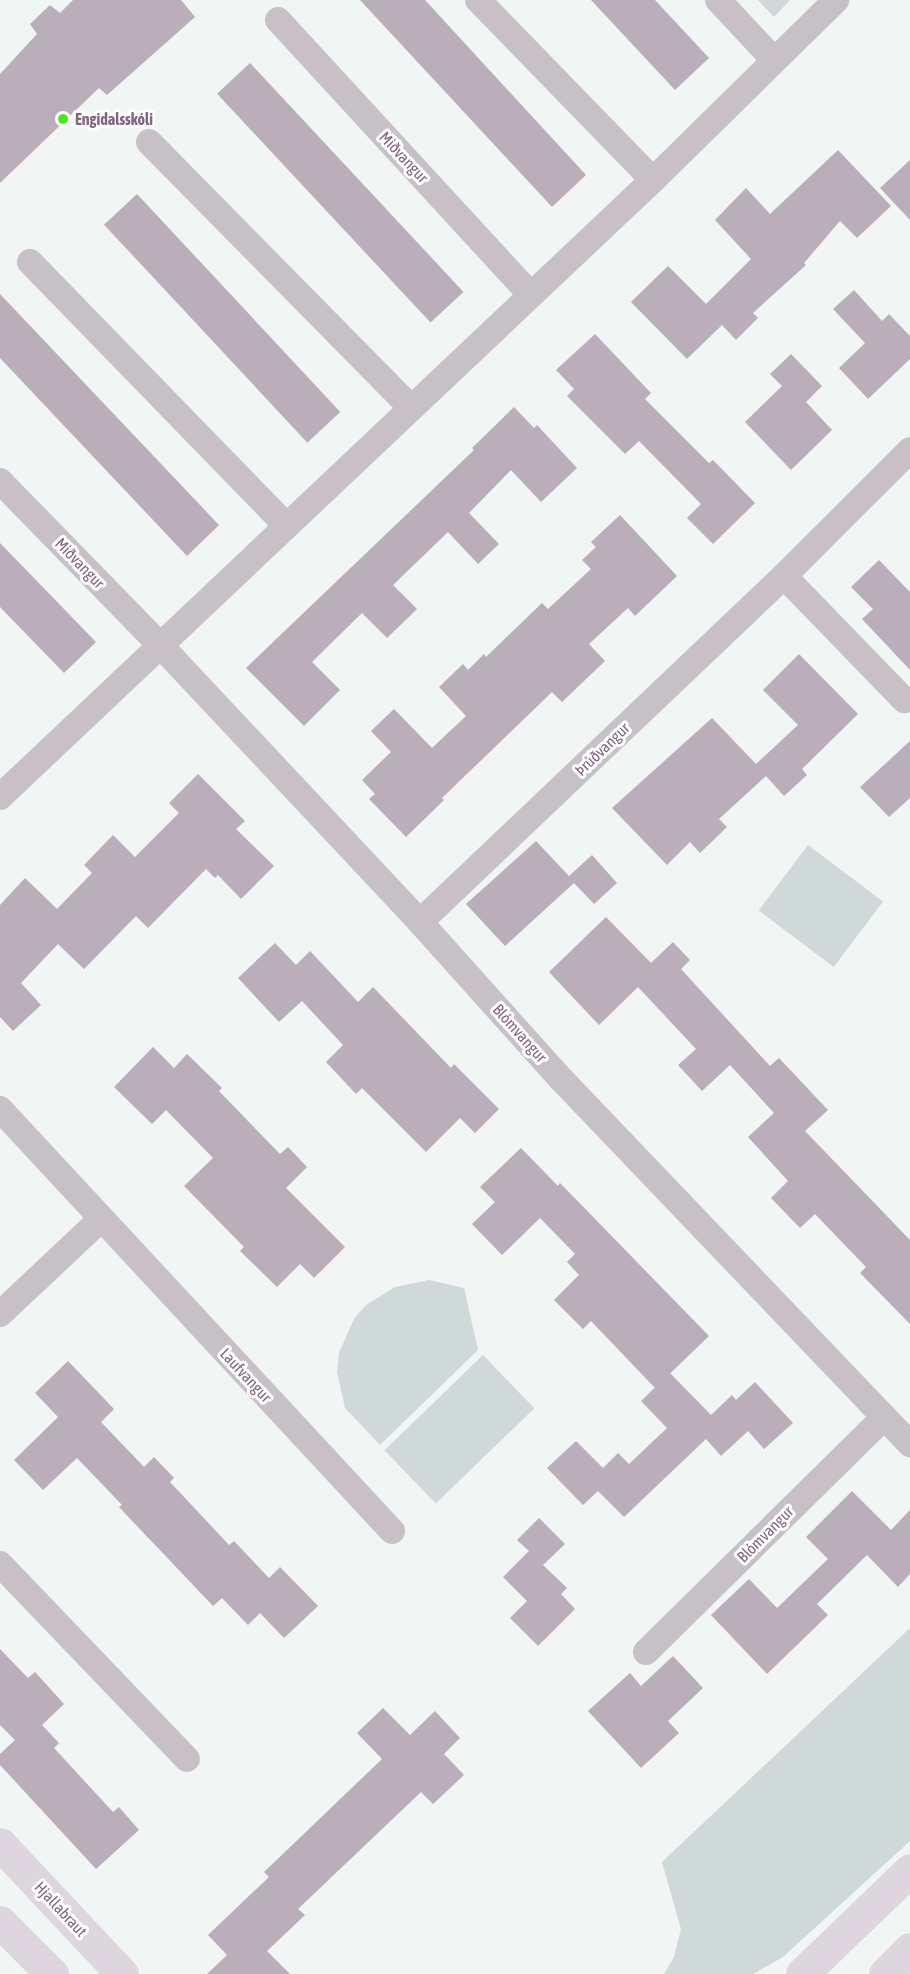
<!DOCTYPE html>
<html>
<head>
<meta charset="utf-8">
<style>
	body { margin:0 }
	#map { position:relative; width:910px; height:1974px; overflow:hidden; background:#f1f5f3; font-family:"Asap Condensed",sans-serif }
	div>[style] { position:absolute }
	.green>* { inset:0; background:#d0d9da; transform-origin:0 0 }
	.building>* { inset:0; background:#b9aeba; transform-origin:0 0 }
	.minor>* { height:26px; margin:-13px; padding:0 13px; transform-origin:13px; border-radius:13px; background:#c7c0c7 }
	.secondary>* { height:33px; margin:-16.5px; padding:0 16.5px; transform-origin:16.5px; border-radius:16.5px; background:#ded6df }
	.dots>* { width:16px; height:16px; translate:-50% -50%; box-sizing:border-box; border:3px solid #fff; border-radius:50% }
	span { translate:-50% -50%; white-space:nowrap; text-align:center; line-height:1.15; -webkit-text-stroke:6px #fff; paint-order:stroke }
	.poi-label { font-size:16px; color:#826483; font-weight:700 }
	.left { translate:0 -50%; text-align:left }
	.street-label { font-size:16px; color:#826483 }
</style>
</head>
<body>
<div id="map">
	<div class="green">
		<i style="clip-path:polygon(758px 0,790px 0,774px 17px)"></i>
		<i style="left:808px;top:845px;width:94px;height:82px;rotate:37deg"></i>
		<i style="clip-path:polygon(429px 1280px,464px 1288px,478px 1350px,380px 1445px,345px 1408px,337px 1372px,339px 1353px,354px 1319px,366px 1305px,395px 1287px)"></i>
		<i style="left:483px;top:1355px;width:74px;height:137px;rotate:46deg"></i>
		<i style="clip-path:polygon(910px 1628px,910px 1841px,783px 1957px,753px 1974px,664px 1974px,674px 1957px,681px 1929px,662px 1862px)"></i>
	</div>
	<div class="building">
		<i style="clip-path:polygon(73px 0,181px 0,195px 17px,107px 95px,99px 88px,0 183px,0 74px,37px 34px,30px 24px,50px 5px,60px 13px)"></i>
		<i style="clip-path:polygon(360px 0,425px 0,586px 175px,552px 207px)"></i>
		<i style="clip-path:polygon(591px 0,655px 0,709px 58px,675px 90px)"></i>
		<i style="left:250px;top:63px;width:313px;height:45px;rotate:47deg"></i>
		<i style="clip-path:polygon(838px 150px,891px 206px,857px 238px,840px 221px,804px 263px,806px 265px,753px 313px,758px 318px,736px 340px,722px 325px,687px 359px,631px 302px,668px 266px,706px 304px,751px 259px,715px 220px,746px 188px,770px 214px)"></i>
		<i style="clip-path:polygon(910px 160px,910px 220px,880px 188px)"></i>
		<i style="left:137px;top:194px;width:298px;height:45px;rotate:47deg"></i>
		<i style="clip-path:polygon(854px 290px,882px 321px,889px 314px,910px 336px,910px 359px,868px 399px,839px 368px,865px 343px,833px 309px)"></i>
		<i style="clip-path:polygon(0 294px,219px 525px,187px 556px,0 358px)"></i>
		<i style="clip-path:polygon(595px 334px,651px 393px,645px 399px,709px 463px,713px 460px,755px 503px,713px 544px,687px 518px,701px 504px,639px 441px,625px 454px,567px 396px,574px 389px,556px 370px)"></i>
		<i style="clip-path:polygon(791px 354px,822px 386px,806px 402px,832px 430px,791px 470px,745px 422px,782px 386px,770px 374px)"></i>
		<i style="clip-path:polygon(514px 407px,534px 428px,537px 425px,577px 468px,541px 502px,511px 470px,469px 513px,499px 544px,478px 564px,448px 532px,393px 585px,417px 609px,387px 638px,362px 613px,312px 662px,340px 690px,304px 726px,246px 668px,474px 450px,472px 448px)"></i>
		<i style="clip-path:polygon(620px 515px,677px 576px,635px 616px,628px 608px,589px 644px,605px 661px,562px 702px,552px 692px,442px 798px,444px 800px,406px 837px,369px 799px,375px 794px,362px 780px,391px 752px,371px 731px,394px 709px,432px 748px,466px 716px,439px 687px,463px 664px,468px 670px,484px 654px,486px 657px,542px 603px,548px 609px,591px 569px,582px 560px,596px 547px,591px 542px)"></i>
		<i style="clip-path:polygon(0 543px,96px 642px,64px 673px,0 607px)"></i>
		<i style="clip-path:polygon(879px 560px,910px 592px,910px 670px,862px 619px,873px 609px,851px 587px)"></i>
		<i style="clip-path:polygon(799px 654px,858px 714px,802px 769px,807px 775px,784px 796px,766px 776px,719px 819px,727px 827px,700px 853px,690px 842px,667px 865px,612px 808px,712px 718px,756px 764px,798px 725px,763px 690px)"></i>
		<i style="clip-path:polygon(910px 741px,910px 798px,889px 817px,860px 787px)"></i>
		<i style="clip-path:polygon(198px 774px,245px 821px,236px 829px,274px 866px,241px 899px,218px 875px,215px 878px,206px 869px,148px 928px,136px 916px,84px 969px,58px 944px,21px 983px,41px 1005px,13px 1031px,0 1017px,0 905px,25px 878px,57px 909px,92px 873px,84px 865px,113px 835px,135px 857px,179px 813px,169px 803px)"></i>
		<i style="clip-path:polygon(536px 841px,569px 876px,592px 855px,617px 883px,594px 904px,574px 883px,505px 946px,466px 904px)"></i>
		<i style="clip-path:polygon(606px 917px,651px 963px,673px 942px,690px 960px,681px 969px,770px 1066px,779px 1058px,828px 1110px,805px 1131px,910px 1240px,910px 1324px,860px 1273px,866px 1267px,815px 1214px,800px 1228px,771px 1198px,788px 1181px,748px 1137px,774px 1113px,730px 1065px,702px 1091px,678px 1065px,696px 1049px,638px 987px,599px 1025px,549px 972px)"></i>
		<i style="clip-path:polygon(275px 943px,296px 965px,310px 951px,358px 1002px,373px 987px,451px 1068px,454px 1064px,499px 1109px,475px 1133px,460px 1118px,426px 1152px,362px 1088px,356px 1094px,326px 1062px,343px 1045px,302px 1001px,279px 1022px,238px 978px)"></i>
		<i style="clip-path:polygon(153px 1047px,174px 1068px,187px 1054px,222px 1088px,219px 1091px,280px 1154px,288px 1147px,307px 1167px,286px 1188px,345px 1247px,314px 1278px,300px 1264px,277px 1287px,240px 1251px,244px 1247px,184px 1186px,213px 1158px,166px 1110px,152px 1124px,114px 1087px)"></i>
		<i style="clip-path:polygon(521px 1148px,558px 1186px,560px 1183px,709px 1336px,655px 1388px,591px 1321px,583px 1329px,554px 1300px,579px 1275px,567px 1262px,575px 1254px,540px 1218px,502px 1255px,472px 1224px,495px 1202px,480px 1187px)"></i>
		<i style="clip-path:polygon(68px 1361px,114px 1409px,101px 1422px,144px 1467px,154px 1457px,174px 1478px,170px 1482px,229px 1545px,234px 1541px,269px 1578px,280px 1567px,318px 1606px,284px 1638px,260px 1613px,248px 1625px,222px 1598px,213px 1606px,119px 1507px,122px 1505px,77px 1458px,43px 1490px,14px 1460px,58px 1417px,35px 1393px)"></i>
		<i style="clip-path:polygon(670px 1373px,711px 1415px,732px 1395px,736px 1400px,755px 1382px,793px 1423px,764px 1449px,748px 1431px,721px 1456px,706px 1439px,624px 1517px,598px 1491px,583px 1505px,547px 1468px,576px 1441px,603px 1468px,618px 1453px,629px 1464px,667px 1428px,641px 1401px)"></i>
		<i style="clip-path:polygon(852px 1491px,891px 1530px,910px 1510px,910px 1574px,898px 1587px,867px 1555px,817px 1604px,828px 1615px,767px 1674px,711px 1615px,749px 1579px,777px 1608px,828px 1559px,806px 1537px)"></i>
		<i style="clip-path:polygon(539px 1518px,565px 1544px,543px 1565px,567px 1588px,561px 1594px,575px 1609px,538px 1646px,510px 1618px,527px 1601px,503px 1577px,529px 1551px,517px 1540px)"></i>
		<i style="clip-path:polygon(0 1649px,28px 1678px,35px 1672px,64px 1704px,42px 1725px,59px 1743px,54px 1748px,113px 1812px,119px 1807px,139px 1830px,96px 1869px,0 1765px,0 1754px,15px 1740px,0 1725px)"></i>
		<i style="clip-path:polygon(673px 1656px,703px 1688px,668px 1721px,679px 1733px,641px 1768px,588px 1711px,630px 1673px,641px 1686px)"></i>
		<i style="clip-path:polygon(383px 1708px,410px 1735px,435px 1711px,460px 1738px,444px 1754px,464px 1775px,433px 1804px,421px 1792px,298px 1909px,305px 1915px,267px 1951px,290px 1974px,207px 1974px,227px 1955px,208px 1935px,269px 1877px,264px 1872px,382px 1759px,357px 1733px)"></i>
	</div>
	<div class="minor">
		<i style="left:478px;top:0;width:251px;rotate:45.8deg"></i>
		<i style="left:718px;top:0;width:82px;rotate:47deg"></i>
		<i style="left:278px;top:20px;width:372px;rotate:47.4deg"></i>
		<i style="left:149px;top:142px;width:372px;rotate:45.4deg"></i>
		<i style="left:30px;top:262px;width:367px;rotate:45.8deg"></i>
		<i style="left:0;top:481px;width:231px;rotate:45.7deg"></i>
		<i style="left:161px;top:646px;width:378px;rotate:46.8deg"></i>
		<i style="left:420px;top:922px;width:212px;rotate:48.1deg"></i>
		<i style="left:562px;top:1080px;width:504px;rotate:46.29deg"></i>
		<i style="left:784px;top:576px;width:173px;rotate:45.9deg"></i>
		<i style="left:0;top:797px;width:898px;rotate:-43.38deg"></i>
		<i style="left:653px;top:180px;width:257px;rotate:-44.5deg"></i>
		<i style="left:420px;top:922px;width:502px;rotate:-43.55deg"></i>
		<i style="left:784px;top:576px;width:178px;rotate:-45deg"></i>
		<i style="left:0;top:1109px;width:576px;rotate:47.11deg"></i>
		<i style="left:0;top:1314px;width:139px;rotate:-43.2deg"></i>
		<i style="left:0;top:1564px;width:270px;rotate:46.2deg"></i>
		<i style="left:646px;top:1652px;width:334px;rotate:-44.6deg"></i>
	</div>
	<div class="secondary">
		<i style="left:0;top:1844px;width:178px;rotate:46.8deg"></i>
		<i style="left:0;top:1922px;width:74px;rotate:45deg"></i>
		<i style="left:802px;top:1974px;width:150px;rotate:-43.9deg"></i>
		<i style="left:885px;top:1974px;width:35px;rotate:-45deg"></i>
	</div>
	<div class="dots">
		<i style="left:63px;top:119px;background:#4fe423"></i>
	</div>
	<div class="poi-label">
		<span class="left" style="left:75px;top:119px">Engidalsskóli</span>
	</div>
	<div class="street-label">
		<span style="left:404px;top:157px;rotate:47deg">Miðvangur</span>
		<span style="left:80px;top:563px;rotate:46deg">Miðvangur</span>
		<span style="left:602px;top:749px;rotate:-44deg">Þrúðvangur</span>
		<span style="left:520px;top:1033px;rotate:48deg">Blómvangur</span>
		<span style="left:246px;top:1375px;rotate:47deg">Laufvangur</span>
		<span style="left:765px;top:1534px;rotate:-45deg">Blómvangur</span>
		<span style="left:61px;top:1909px;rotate:47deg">Hjallabraut</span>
	</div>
</div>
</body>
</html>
